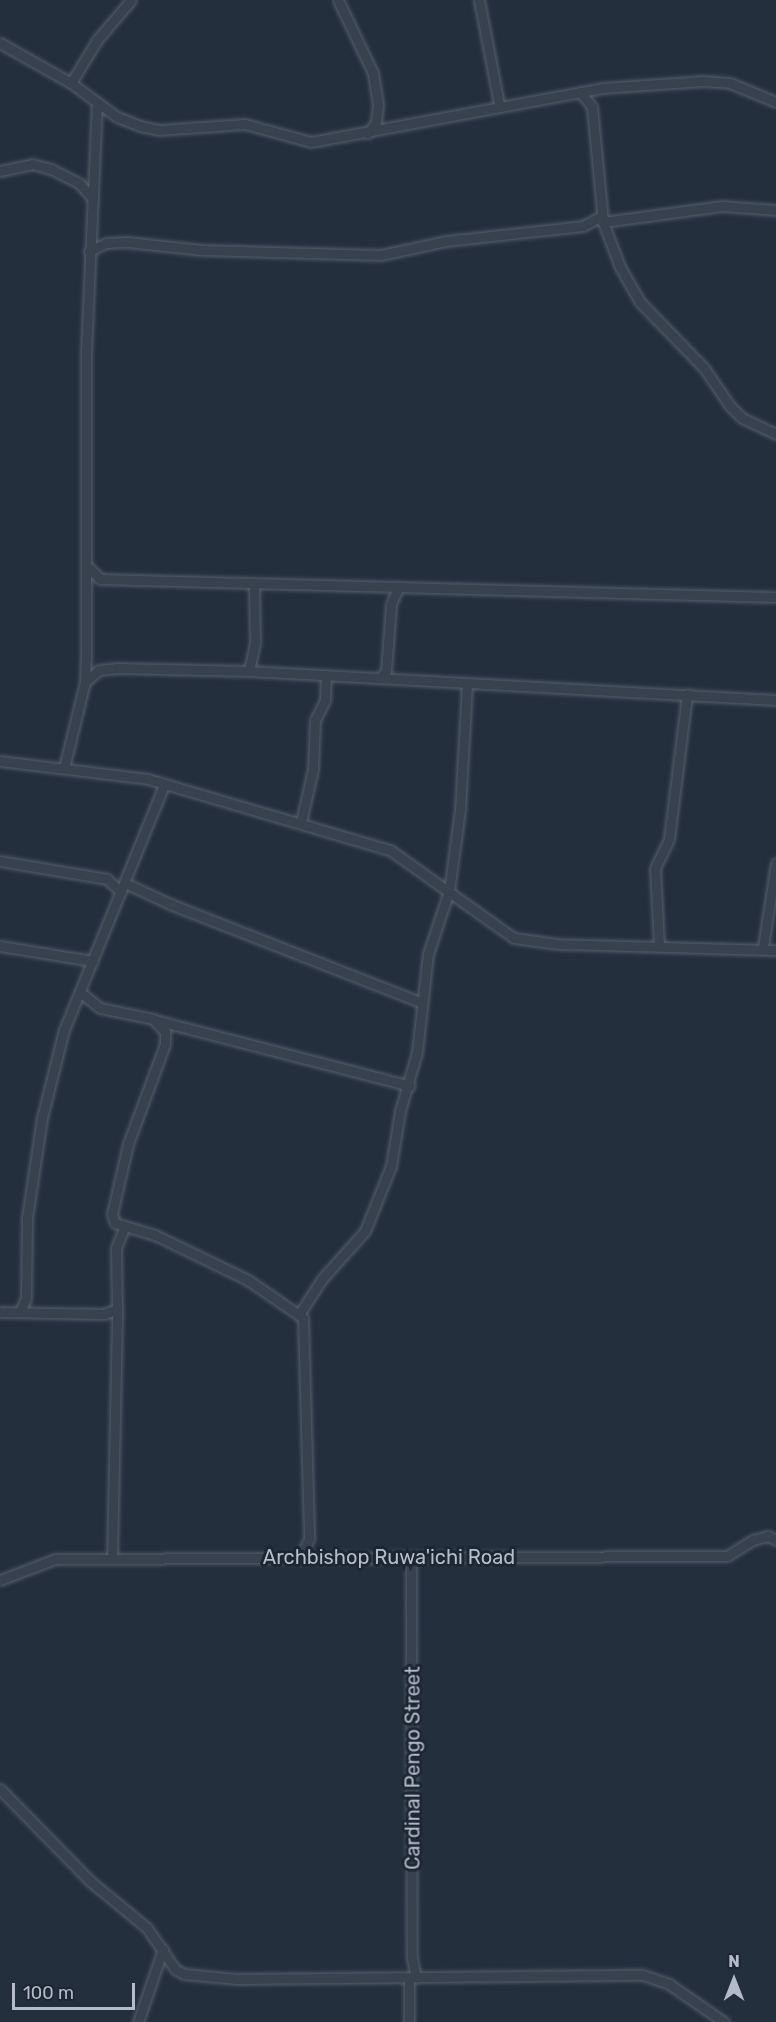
<!DOCTYPE html>
<html>
<head>
<meta charset="utf-8">
<style>
	body { margin:0 }
	#map { position:relative; width:776px; height:2022px; overflow:hidden; background:#242f3e; font-family:Rubik,sans-serif }
	div>[style] { position:absolute }
	.roads { filter:drop-shadow(0 0 2px #565f6c) drop-shadow(0 0 2px #565f6c) }
	.minor>* { height:9px; margin:-4.5px; padding:0 4.5px; transform-origin:4.5px; border-radius:4.5px; background:#38414e }
	span { translate:-50% -50%; white-space:nowrap; text-align:center; line-height:1.15; -webkit-text-stroke:6px #1d2633; paint-order:stroke }
	.street-label { font-size:20px; color:#b4bcc9 }
	.north { position:absolute; left:704px; top:1950px; width:60px; height:60px; -webkit-text-stroke:4px #1d2633; paint-order:stroke; rotate:0deg; font-size:16px; font-weight:700; line-height:24px; text-align:center; color:#b4bcc9 }
	.north::after { content:''; display:block; margin:auto; width:21px; height:27px; background:#b4bcc9; clip-path:polygon(50% 0,100% 100%,50% 72%,0 100%) }
	.scale { position:absolute; left:12px; top:1983px; width:123px; height:27px; box-sizing:border-box; border:3px solid #b4bcc9; border-top:0; padding-left:8px; font-size:18px; line-height:21px; white-space:nowrap; color:#b4bcc9; -webkit-text-stroke:4px #1d2633; paint-order:stroke }
</style>
</head>
<body>
<div id="map">
	<div class="roads">
		<div class="minor">
			<i style="left:338px;top:0;width:81px;rotate:64.4deg"></i>
			<i style="left:373px;top:73px;width:32px;rotate:81deg"></i>
			<i style="left:378px;top:105px;width:17px;rotate:97deg"></i>
			<i style="left:376px;top:122px;width:14px;rotate:126deg"></i>
			<i style="left:479px;top:0;width:106px;rotate:79.1deg"></i>
			<i style="left:0;top:43px;width:81px;rotate:29.4deg"></i>
			<i style="left:71px;top:83px;width:57px;rotate:36.5deg"></i>
			<i style="left:117px;top:117px;width:25px;rotate:21deg"></i>
			<i style="left:140px;top:126px;width:19px;rotate:12deg"></i>
			<i style="left:159px;top:130px;width:86px;rotate:-4deg"></i>
			<i style="left:245px;top:124px;width:68px;rotate:15.3deg"></i>
			<i style="left:311px;top:142px;width:296px;rotate:-10.5deg"></i>
			<i style="left:602px;top:88px;width:101px;rotate:-4deg"></i>
			<i style="left:703px;top:81px;width:27px;rotate:4deg"></i>
			<i style="left:730px;top:83px;width:50px;rotate:22.4deg"></i>
			<i style="left:71px;top:83px;width:50px;rotate:-58.8deg"></i>
			<i style="left:97px;top:40px;width:52px;rotate:-49.6deg"></i>
			<i style="left:580px;top:92px;width:19px;rotate:51deg"></i>
			<i style="left:592px;top:107px;width:116px;rotate:84.5deg"></i>
			<i style="left:603px;top:222px;width:48px;rotate:69.3deg"></i>
			<i style="left:620px;top:267px;width:40px;rotate:60.3deg"></i>
			<i style="left:640px;top:302px;width:92px;rotate:45.9deg"></i>
			<i style="left:704px;top:368px;width:46px;rotate:55.6deg"></i>
			<i style="left:730px;top:406px;width:17px;rotate:45deg"></i>
			<i style="left:742px;top:418px;width:38px;rotate:25deg"></i>
			<i style="left:0;top:171px;width:33px;rotate:-12deg"></i>
			<i style="left:32px;top:164px;width:20px;rotate:15deg"></i>
			<i style="left:51px;top:169px;width:31px;rotate:27deg"></i>
			<i style="left:79px;top:183px;width:21px;rotate:49deg"></i>
			<i style="left:603px;top:222px;width:120px;rotate:-7.7deg"></i>
			<i style="left:722px;top:206px;width:54px;rotate:4.2deg"></i>
			<i style="left:89px;top:251px;width:19px;rotate:-25deg"></i>
			<i style="left:106px;top:243px;width:21px;rotate:-3deg"></i>
			<i style="left:127px;top:242px;width:75px;rotate:6.1deg"></i>
			<i style="left:202px;top:250px;width:179px;rotate:1.6deg"></i>
			<i style="left:381px;top:255px;width:66px;rotate:-12.2deg"></i>
			<i style="left:446px;top:241px;width:138px;rotate:-6.2deg"></i>
			<i style="left:583px;top:226px;width:21px;rotate:-28deg"></i>
			<i style="left:88px;top:567px;width:17px;rotate:45deg"></i>
			<i style="left:100px;top:579px;width:676px;rotate:1.53deg"></i>
			<i style="left:249px;top:671px;width:30px;rotate:-78deg"></i>
			<i style="left:255px;top:642px;width:59px;rotate:-91deg"></i>
			<i style="left:380px;top:678px;width:9px;rotate:-49deg"></i>
			<i style="left:386px;top:671px;width:67px;rotate:-85.7deg"></i>
			<i style="left:391px;top:604px;width:17px;rotate:-66deg"></i>
			<i style="left:85px;top:682px;width:18px;rotate:-41deg"></i>
			<i style="left:99px;top:670px;width:19px;rotate:-6deg"></i>
			<i style="left:118px;top:668px;width:131px;rotate:1.3deg"></i>
			<i style="left:249px;top:671px;width:528px;rotate:3.15deg"></i>
			<i style="left:0;top:761px;width:149px;rotate:6.9deg"></i>
			<i style="left:148px;top:779px;width:252px;rotate:16.4deg"></i>
			<i style="left:390px;top:850px;width:152px;rotate:35.4deg"></i>
			<i style="left:514px;top:938px;width:44px;rotate:7.8deg"></i>
			<i style="left:558px;top:944px;width:218px;rotate:1.6deg"></i>
			<i style="left:64px;top:768px;width:89px;rotate:-76.3deg"></i>
			<i style="left:85px;top:682px;width:27px;rotate:-88deg"></i>
			<i style="left:86px;top:655px;width:302px;rotate:-90deg"></i>
			<i style="left:86px;top:353px;width:251px;rotate:-87.5deg"></i>
			<i style="left:301px;top:822px;width:54px;rotate:-77.2deg"></i>
			<i style="left:313px;top:769px;width:49px;rotate:-87.7deg"></i>
			<i style="left:315px;top:720px;width:22px;rotate:-63deg"></i>
			<i style="left:325px;top:700px;width:25px;rotate:-88deg"></i>
			<i style="left:0;top:861px;width:109px;rotate:9.5deg"></i>
			<i style="left:107px;top:879px;width:19px;rotate:43deg"></i>
			<i style="left:125px;top:883px;width:50px;rotate:25deg"></i>
			<i style="left:170px;top:904px;width:271px;rotate:21.4deg"></i>
			<i style="left:659px;top:945px;width:77px;rotate:-93deg"></i>
			<i style="left:655px;top:868px;width:32px;rotate:-64deg"></i>
			<i style="left:669px;top:839px;width:146px;rotate:-82.9deg"></i>
			<i style="left:0;top:946px;width:94px;rotate:9.2deg"></i>
			<i style="left:763px;top:947px;width:85px;rotate:-81.2deg"></i>
			<i style="left:80px;top:992px;width:26px;rotate:39deg"></i>
			<i style="left:100px;top:1008px;width:54px;rotate:11.7deg"></i>
			<i style="left:153px;top:1019px;width:18px;rotate:47deg"></i>
			<i style="left:165px;top:1032px;width:12px;rotate:90deg"></i>
			<i style="left:165px;top:1044px;width:107px;rotate:110.3deg"></i>
			<i style="left:128px;top:1144px;width:72px;rotate:102.9deg"></i>
			<i style="left:112px;top:1214px;width:9px;rotate:72deg"></i>
			<i style="left:115px;top:1223px;width:42px;rotate:16.7deg"></i>
			<i style="left:155px;top:1235px;width:103px;rotate:25.8deg"></i>
			<i style="left:248px;top:1280px;width:67px;rotate:34.6deg"></i>
			<i style="left:303px;top:1318px;width:221px;rotate:88.4deg"></i>
			<i style="left:309px;top:1539px;width:21px;rotate:115deg"></i>
			<i style="left:155px;top:1020px;width:263px;rotate:14.5deg"></i>
			<i style="left:0;top:1312px;width:104px;rotate:1.1deg"></i>
			<i style="left:104px;top:1314px;width:14px;rotate:-21deg"></i>
			<i style="left:117px;top:1309px;width:61px;rotate:-90.9deg"></i>
			<i style="left:116px;top:1248px;width:22px;rotate:-68deg"></i>
			<i style="left:20px;top:1312px;width:15px;rotate:-67deg"></i>
			<i style="left:26px;top:1298px;width:80px;rotate:-89.3deg"></i>
			<i style="left:27px;top:1218px;width:101px;rotate:-81.5deg"></i>
			<i style="left:42px;top:1118px;width:91px;rotate:-76deg"></i>
			<i style="left:64px;top:1030px;width:265px;rotate:-67.8deg"></i>
			<i style="left:300px;top:1313px;width:40px;rotate:-57.1deg"></i>
			<i style="left:322px;top:1279px;width:64px;rotate:-48.1deg"></i>
			<i style="left:365px;top:1231px;width:70px;rotate:-68.2deg"></i>
			<i style="left:391px;top:1166px;width:56px;rotate:-80.7deg"></i>
			<i style="left:400px;top:1111px;width:61px;rotate:-73.9deg"></i>
			<i style="left:417px;top:1052px;width:99px;rotate:-83.6deg"></i>
			<i style="left:428px;top:954px;width:66px;rotate:-71.6deg"></i>
			<i style="left:449px;top:891px;width:82px;rotate:-82.3deg"></i>
			<i style="left:460px;top:810px;width:126px;rotate:-86.8deg"></i>
			<i style="left:112px;top:1558px;width:249px;rotate:-88.8deg"></i>
			<i style="left:411px;top:1558px;width:400px;rotate:89.9deg"></i>
			<i style="left:412px;top:1958px;width:20px;rotate:79deg"></i>
			<i style="left:0;top:1580px;width:59px;rotate:-20.9deg"></i>
			<i style="left:55px;top:1559px;width:672px;rotate:-0.26deg"></i>
			<i style="left:727px;top:1556px;width:31px;rotate:-32deg"></i>
			<i style="left:753px;top:1540px;width:16px;rotate:-15deg"></i>
			<i style="left:768px;top:1536px;width:9px;rotate:27deg"></i>
			<i style="left:0;top:1789px;width:129px;rotate:45.6deg"></i>
			<i style="left:90px;top:1881px;width:74px;rotate:39.5deg"></i>
			<i style="left:147px;top:1928px;width:50px;rotate:55.7deg"></i>
			<i style="left:175px;top:1969px;width:10px;rotate:29deg"></i>
			<i style="left:184px;top:1974px;width:53px;rotate:5.4deg"></i>
			<i style="left:237px;top:1979px;width:406px;rotate:-0.6deg"></i>
			<i style="left:643px;top:1975px;width:28px;rotate:19deg"></i>
			<i style="left:669px;top:1984px;width:67px;rotate:34.6deg"></i>
			<i style="left:409px;top:1978px;width:44px;rotate:90deg"></i>
			<i style="left:138px;top:2022px;width:77px;rotate:-71.1deg"></i>
		</div>
	</div>
	<div class="street-label">
		<span style="left:389px;top:1557px">Archbishop Ruwa'ichi Road</span>
		<span style="left:413px;top:1768px;rotate:-90deg">Cardinal Pengo Street</span>
	</div>
	<div class="north">N</div>
	<div class="scale">100 m</div>
</div>
</body>
</html>
